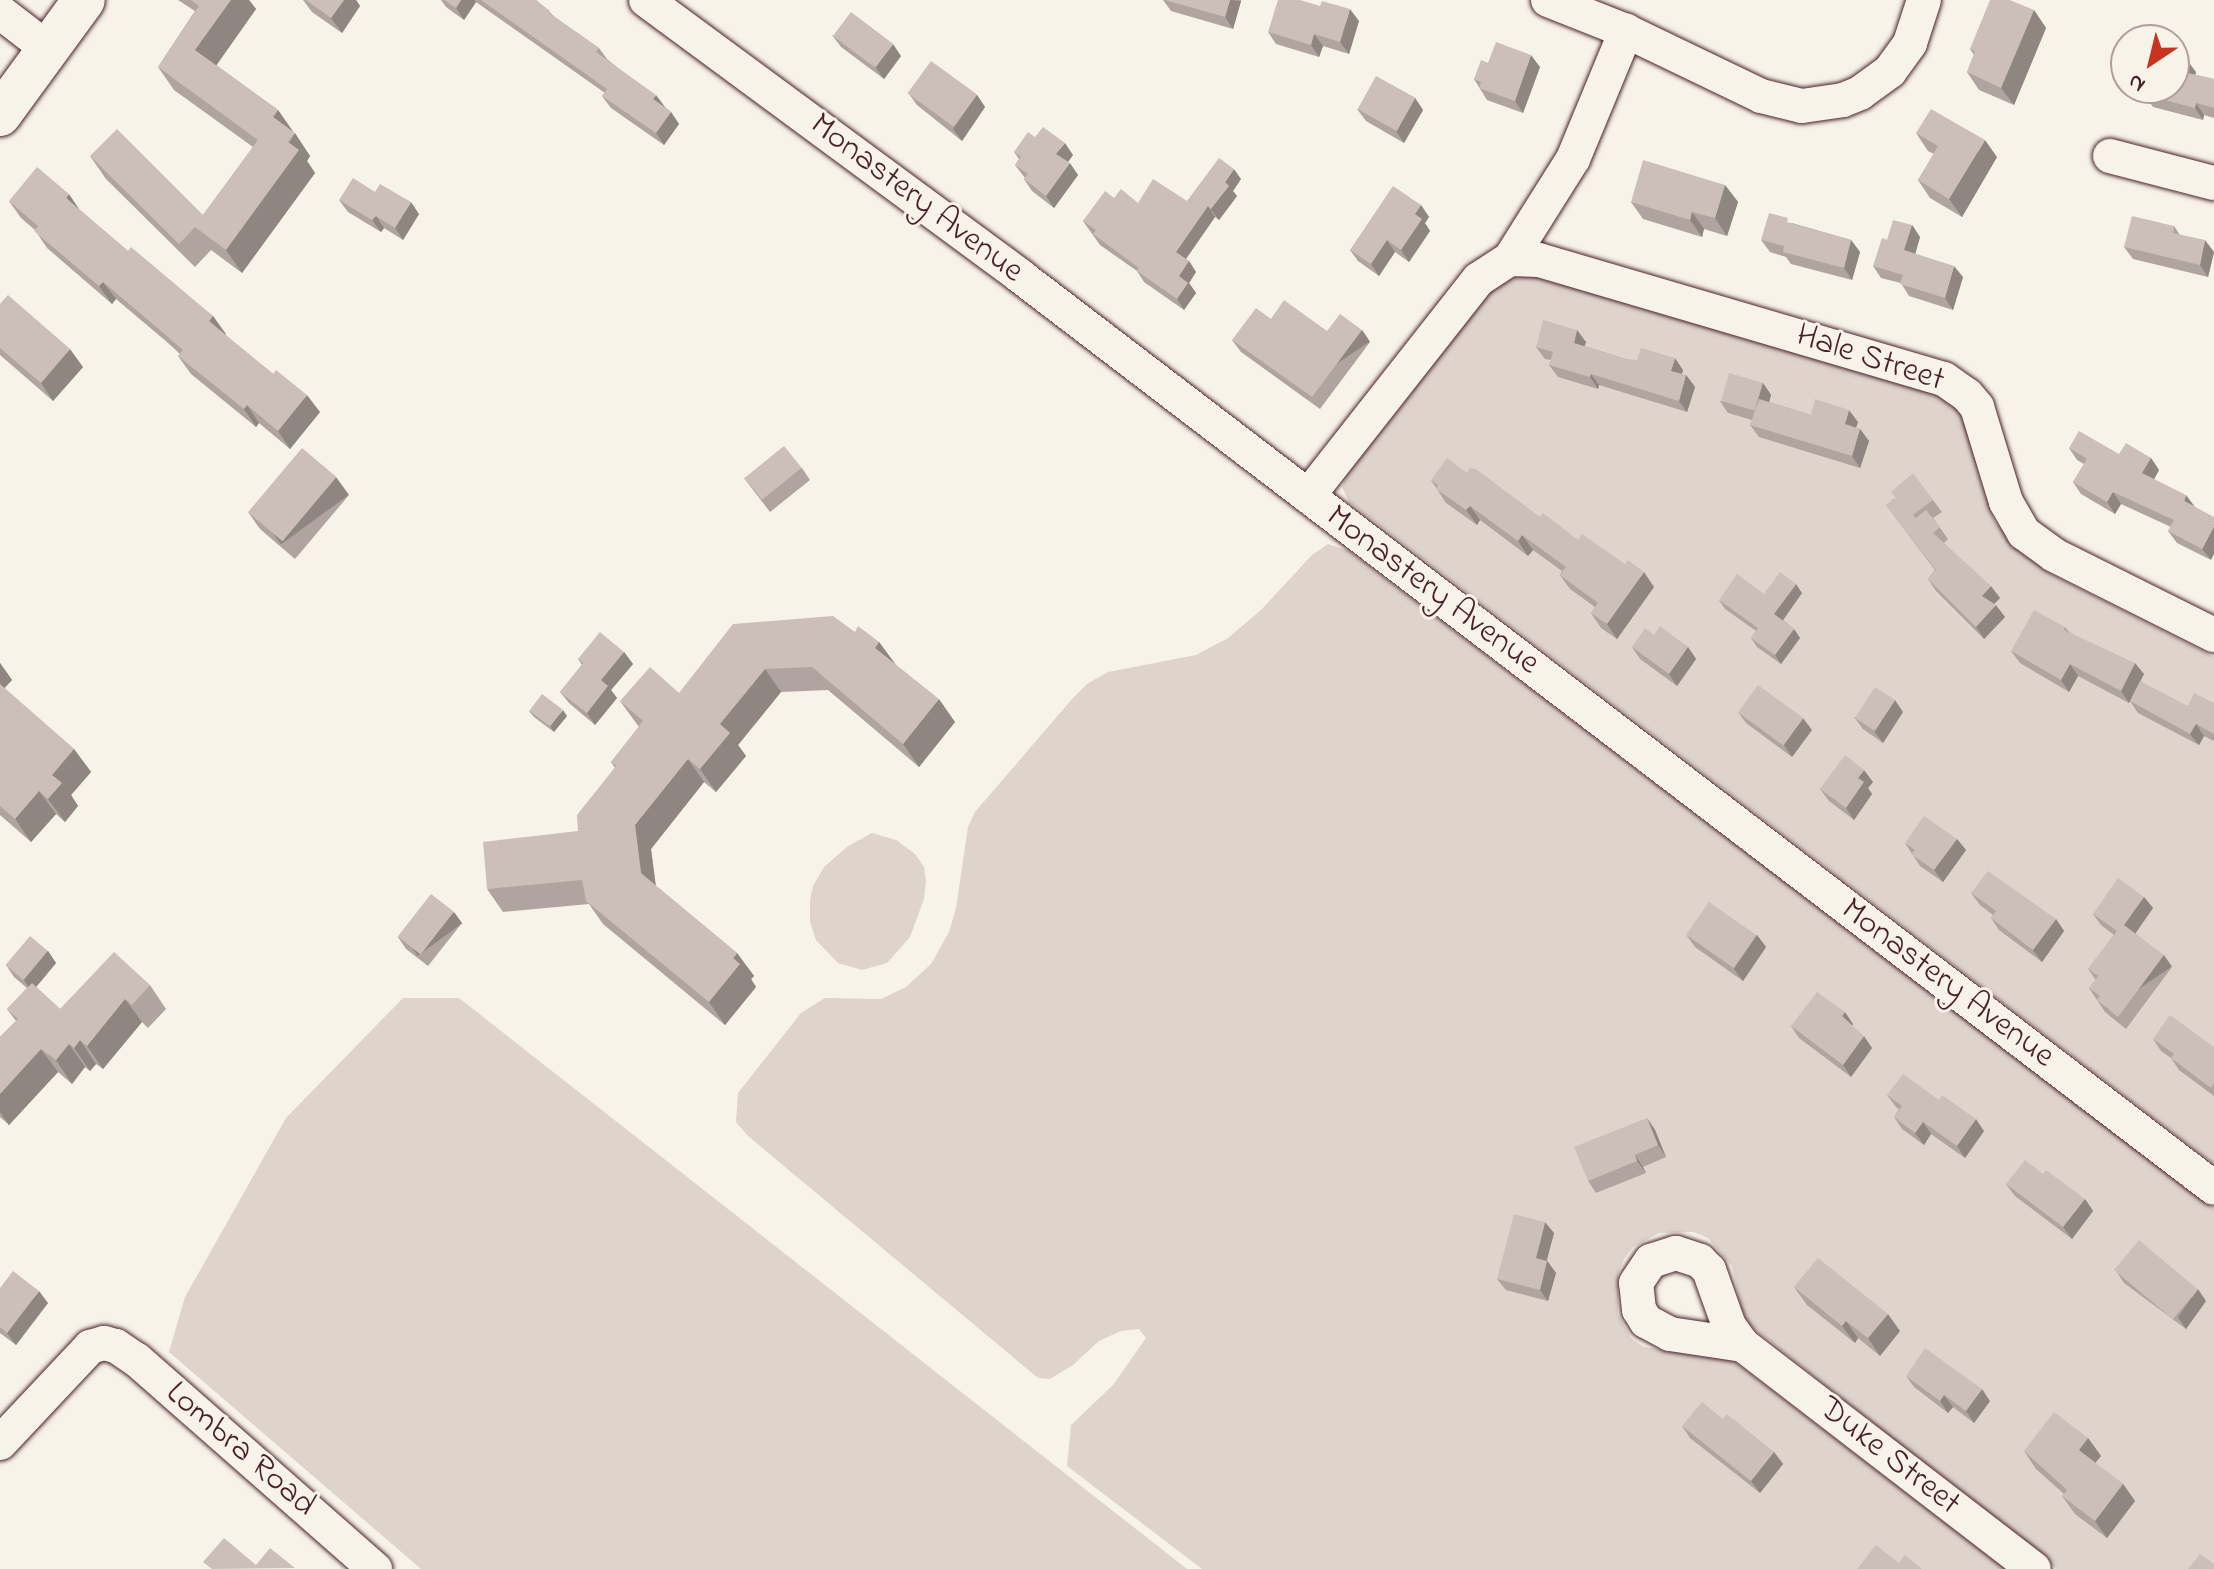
<!DOCTYPE html>
<html>
<head>
<meta charset="utf-8">
<style>
	body { margin:0 }
	#map { position:relative; width:2214px; height:1569px; overflow:hidden; background:#f7f3e8; font-family:"Indie Flower",sans-serif }
	div>[style] { position:absolute }
	.green>* { inset:0; background:#ded4cc }
	.roads { filter:drop-shadow(0 0 2px #4a1f2b) drop-shadow(0 0 2px #4a1f2b) }
	.minor>* { height:34px; margin:-17px; padding:0 17px; transform-origin:17px; border-radius:17px; background:#f7f3e8 }
	.major>* { height:42px; margin:-21px; padding:0 21px; transform-origin:21px; border-radius:21px; background:#f7f3e8 }
	.wall>* { inset:0; background:#afa49f }
	.shaded-wall>* { inset:0; background:#8f8682; transform-origin:0 0 }
	.building>* { inset:0; background:#ccbfb9; transform-origin:0 0 }
	span { translate:-50% -50%; white-space:nowrap; text-align:center; line-height:1.15; -webkit-text-stroke:6px #f7f3e8; paint-order:stroke }
	.street-label { font-size:34px; color:#4a1f2b }
	.north { position:absolute; left:2110px; top:24px; width:80px; height:80px; box-sizing:border-box; background:#f7f3e8; border:2px solid #b29e9c; border-radius:50%; rotate:215deg; font-size:22px; font-weight:700; line-height:32px; text-align:center; color:#4a1f2b }
	.north::after { content:''; display:block; margin:auto; width:28px; height:36px; background:#c8321e; clip-path:polygon(50% 0,100% 100%,50% 72%,0 100%) }
</style>
</head>
<body>
<div id="map">
	<div class="green">
		<i style="clip-path:polygon(1522px 276px,1545px 278px,1915px 386px,1941px 397px,1961px 412px,1973px 433px,1978px 473px,1994px 521px,2022px 553px,2052px 575px,2214px 657px,2214px 1164px,1349px 502px,1342px 487px,1347px 474px,1492px 289px,1505px 280px)"></i>
		<i style="clip-path:polygon(1328px 544px,1349px 551px,2214px 1209px,2214px 1569px,2057px 1569px,1751px 1326px,1742px 1311px,1732px 1266px,1708px 1238px,1693px 1232px,1659px 1233px,1633px 1247px,1624px 1259px,1618px 1273px,1618px 1314px,1631px 1338px,1644px 1347px,1725px 1358px,1740px 1366px,2006px 1569px,1202px 1569px,1067px 1466px,1071px 1425px,1113px 1385px,1146px 1338px,1139px 1329px,1121px 1331px,1099px 1341px,1073px 1365px,1050px 1379px,1038px 1378px,748px 1136px,736px 1122px,738px 1093px,801px 1013px,825px 998px,881px 999px,906px 987px,931px 964px,949px 932px,956px 908px,968px 827px,975px 812px,1072px 699px,1087px 684px,1108px 672px,1196px 655px,1228px 638px,1261px 610px,1312px 555px)"></i>
		<i style="clip-path:polygon(872px 833px,896px 840px,915px 854px,924px 867px,926px 881px,924px 899px,910px 937px,887px 963px,862px 970px,838px 963px,816px 940px,810px 922px,810px 900px,813px 886px,824px 867px,848px 846px)"></i>
		<i style="clip-path:polygon(403px 998px,459px 998px,1187px 1569px,421px 1569px,169px 1352px,185px 1297px,286px 1118px)"></i>
	</div>
	<div class="roads">
		<div class="minor">
			<i style="left:646px;top:0;width:465px;rotate:36.4deg"></i>
			<i style="left:1020px;top:276px;width:1502px;rotate:37.37deg"></i>
			<i style="left:1548px;top:0;width:84px;rotate:21.7deg"></i>
			<i style="left:1626px;top:31px;width:150px;rotate:25.7deg"></i>
			<i style="left:1761px;top:96px;width:42px;rotate:13.7deg"></i>
			<i style="left:1802px;top:106px;width:41px;rotate:-8.3deg"></i>
			<i style="left:1843px;top:100px;width:18px;rotate:-22deg"></i>
			<i style="left:1860px;top:93px;width:37px;rotate:-36deg"></i>
			<i style="left:1890px;top:71px;width:34px;rotate:-54deg"></i>
			<i style="left:1910px;top:43px;width:45px;rotate:-72deg"></i>
			<i style="left:0;top:12px;width:61px;rotate:37.6deg"></i>
			<i style="left:2110px;top:156px;width:107px;rotate:14.6deg"></i>
			<i style="left:1510px;top:259px;width:118px;rotate:-57.8deg"></i>
			<i style="left:1573px;top:159px;width:139px;rotate:-67.5deg"></i>
			<i style="left:1308px;top:496px;width:276px;rotate:-51.8deg"></i>
			<i style="left:1479px;top:279px;width:37px;rotate:-33deg"></i>
			<i style="left:1510px;top:259px;width:29px;rotate:2deg"></i>
			<i style="left:1539px;top:260px;width:422px;rotate:16.4deg"></i>
			<i style="left:1944px;top:379px;width:28px;rotate:35deg"></i>
			<i style="left:1967px;top:395px;width:16px;rotate:50deg"></i>
			<i style="left:1977px;top:407px;width:99px;rotate:73deg"></i>
			<i style="left:2006px;top:502px;width:36px;rotate:60deg"></i>
			<i style="left:2024px;top:533px;width:37px;rotate:36deg"></i>
			<i style="left:2054px;top:555px;width:179px;rotate:26.6deg"></i>
			<i style="left:1676px;top:1253px;width:25px;rotate:18deg"></i>
			<i style="left:1700px;top:1261px;width:13px;rotate:45deg"></i>
			<i style="left:1709px;top:1270px;width:59px;rotate:70.3deg"></i>
			<i style="left:1729px;top:1326px;width:24px;rotate:54deg"></i>
			<i style="left:1743px;top:1345px;width:74px;rotate:-171.4deg"></i>
			<i style="left:1670px;top:1334px;width:27px;rotate:-152deg"></i>
			<i style="left:1646px;top:1321px;width:13px;rotate:-122deg"></i>
			<i style="left:1639px;top:1310px;width:27px;rotate:-96deg"></i>
			<i style="left:1636px;top:1283px;width:27px;rotate:-56deg"></i>
			<i style="left:1651px;top:1261px;width:26px;rotate:-18deg"></i>
			<i style="left:1743px;top:1345px;width:367px;rotate:37.6deg"></i>
			<i style="left:0;top:1443px;width:132px;rotate:-46.8deg"></i>
			<i style="left:90px;top:1347px;width:15px;rotate:-16deg"></i>
			<i style="left:104px;top:1343px;width:12px;rotate:14deg"></i>
			<i style="left:116px;top:1346px;width:25px;rotate:34deg"></i>
			<i style="left:137px;top:1360px;width:317px;rotate:41.3deg"></i>
		</div>
		<div class="major">
			<i style="left:0;top:115px;width:142px;rotate:-53.9deg"></i>
		</div>
	</div>
	<div class="wall">
		<i style="clip-path:polygon(178px 0,249px 0,256px 9px,216px 65px,278px 110px,310px 156px,307px 161px,315px 173px,242px 273px,211px 250px,195px 267px,106px 179px,90px 156px,203px 215px,253px 147px,174px 90px,158px 67px,195px 11px)"></i>
		<i style="clip-path:polygon(303px 0,356px 0,360px 6px,342px 33px,312px 12px)"></i>
		<i style="clip-path:polygon(441px 0,536px 0,556px 18px,599px 48px,607px 59px,671px 112px,679px 124px,664px 145px,611px 108px,602px 96px,605px 93px,476px 2px,464px 20px,446px 7px)"></i>
		<i style="clip-path:polygon(1163px 0,1241px 0,1241px 1px,1233px 29px,1171px 11px)"></i>
		<i style="clip-path:polygon(2034px 10px,2046px 28px,2014px 105px,1979px 90px,1967px 72px,1974px 55px,1970px 49px)"></i>
		<i style="clip-path:polygon(1359px 21px,1349px 54px,1323px 46px,1319px 57px,1276px 44px,1268px 32px)"></i>
		<i style="clip-path:polygon(832px 35px,901px 56px,884px 79px,841px 47px)"></i>
		<i style="clip-path:polygon(1488px 63px,1540px 67px,1523px 113px,1487px 100px,1474px 79px)"></i>
		<i style="clip-path:polygon(2196px 72px,2195px 75px,2214px 79px,2214px 118px,2204px 115px,2203px 120px,2153px 107px,2145px 95px)"></i>
		<i style="clip-path:polygon(909px 94px,977px 95px,985px 107px,962px 141px,917px 105px)"></i>
		<i style="clip-path:polygon(1415px 98px,1423px 110px,1404px 143px,1366px 121px,1357px 109px)"></i>
		<i style="clip-path:polygon(1916px 133px,1997px 157px,1962px 217px,1930px 198px,1918px 180px,1934px 154px,1928px 151px)"></i>
		<i style="clip-path:polygon(1035px 137px,1073px 155px,1068px 162px,1078px 175px,1054px 208px,1032px 191px,1024px 179px,1025px 178px,1015px 165px,1019px 159px,1014px 152px)"></i>
		<i style="clip-path:polygon(1241px 179px,1233px 191px,1237px 196px,1219px 220px,1215px 217px,1186px 259px,1189px 261px,1196px 272px,1189px 283px,1196px 293px,1184px 310px,1144px 282px,1137px 271px,1100px 245px,1083px 221px,1114px 198px,1138px 203px,1187px 201px)"></i>
		<i style="clip-path:polygon(1725px 185px,1738px 202px,1727px 236px,1704px 229px,1702px 237px,1643px 219px,1631px 202px)"></i>
		<i style="clip-path:polygon(339px 200px,419px 214px,403px 240px,384px 228px,381px 232px,348px 212px)"></i>
		<i style="clip-path:polygon(9px 201px,81px 211px,128px 251px,213px 316px,225px 335px,320px 412px,290px 449px,259px 423px,256px 427px,191px 374px,178px 356px,180px 354px,167px 342px,116px 299px,112px 304px,47px 248px,35px 230px,21px 218px)"></i>
		<i style="clip-path:polygon(1421px 205px,1429px 217px,1425px 223px,1430px 231px,1409px 262px,1395px 252px,1379px 276px,1358px 261px,1350px 250px)"></i>
		<i style="clip-path:polygon(1792px 223px,1851px 240px,1860px 252px,1852px 280px,1791px 264px,1786px 257px,1770px 252px,1761px 240px)"></i>
		<i style="clip-path:polygon(1912px 225px,1920px 237px,1915px 254px,1963px 277px,1953px 310px,1909px 296px,1901px 283px,1881px 278px,1873px 266px,1887px 240px)"></i>
		<i style="clip-path:polygon(2174px 226px,2180px 235px,2214px 252px,2208px 277px,2133px 259px,2124px 247px)"></i>
		<i style="clip-path:polygon(0 304px,83px 367px,53px 401px,0 355px)"></i>
		<i style="clip-path:polygon(1271px 319px,1327px 331px,1362px 330px,1370px 342px,1320px 409px,1241px 352px,1232px 340px)"></i>
		<i style="clip-path:polygon(1577px 330px,1586px 342px,1584px 346px,1626px 359px,1683px 370px,1682px 374px,1686px 375px,1695px 387px,1687px 412px,1599px 385px,1598px 389px,1558px 377px,1549px 365px,1551px 360px,1545px 359px,1536px 347px)"></i>
		<i style="clip-path:polygon(1763px 383px,1771px 395px,1769px 402px,1811px 415px,1858px 422px,1856px 428px,1860px 429px,1869px 441px,1860px 468px,1759px 437px,1750px 425px,1752px 420px,1728px 413px,1720px 401px)"></i>
		<i style="clip-path:polygon(2069px 448px,2151px 458px,2159px 470px,2154px 479px,2211px 560px,2177px 543px,2168px 531px,2171px 527px,2121px 504px,2115px 514px,2081px 494px,2073px 482px,2084px 464px,2077px 460px)"></i>
		<i style="clip-path:polygon(802px 468px,810px 480px,770px 512px,744px 478px)"></i>
		<i style="clip-path:polygon(1467px 473px,1654px 587px,1617px 639px,1601px 628px,1591px 613px,1595px 607px,1570px 589px,1560px 575px,1562px 571px,1533px 550px,1528px 556px,1480px 520px,1477px 525px,1446px 503px,1431px 480px)"></i>
		<i style="clip-path:polygon(349px 495px,295px 559px,260px 529px,248px 512px)"></i>
		<i style="clip-path:polygon(1933px 500px,1942px 512px,1933px 518px,1948px 539px,1944px 543px,2000px 598px,1994px 604px,2005px 617px,1984px 639px,1936px 591px,1928px 579px,1935px 570px,1886px 505px)"></i>
		<i style="clip-path:polygon(1802px 593px,1783px 620px,1794px 629px,1800px 638px,1781px 664px,1757px 647px,1751px 638px,1756px 631px,1725px 609px,1719px 600px,1764px 594px)"></i>
		<i style="clip-path:polygon(2065px 627px,2069px 632px,2144px 674px,2132px 697px,2188px 706px,2214px 703px,2214px 741px,2204px 736px,2199px 745px,2138px 713px,2130px 701px,2129px 703px,2078px 676px,2069px 692px,2020px 663px,2011px 651px)"></i>
		<i style="clip-path:polygon(855px 632px,879px 642px,895px 664px,955px 722px,919px 767px,828px 690px,781px 692px,738px 745px,746px 756px,716px 792px,704px 782px,651px 849px,656px 886px,737px 953px,754px 976px,751px 979px,756px 987px,725px 1025px,603px 924px,589px 904px,503px 912px,487px 889px,578px 831px,615px 768px,611px 762px,639px 727px,620px 701px,679px 693px)"></i>
		<i style="clip-path:polygon(1654px 635px,1688px 647px,1696px 659px,1677px 686px,1640px 659px,1632px 647px)"></i>
		<i style="clip-path:polygon(624px 652px,633px 664px,611px 690px,617px 698px,595px 725px,569px 703px,560px 692px,582px 665px,578px 659px)"></i>
		<i style="clip-path:polygon(0 663px,12px 680px,4px 688px,74px 749px,91px 772px,71px 795px,78px 806px,65px 822px,56px 814px,31px 842px,0 815px)"></i>
		<i style="clip-path:polygon(529px 711px,567px 716px,554px 732px,534px 717px)"></i>
		<i style="clip-path:polygon(1738px 712px,1812px 730px,1792px 757px,1746px 723px)"></i>
		<i style="clip-path:polygon(1903px 712px,1883px 743px,1863px 729px,1854px 717px)"></i>
		<i style="clip-path:polygon(1873px 782px,1868px 788px,1872px 794px,1854px 820px,1829px 801px,1820px 789px)"></i>
		<i style="clip-path:polygon(1957px 839px,1966px 850px,1943px 882px,1920px 866px,1905px 843px)"></i>
		<i style="clip-path:polygon(1971px 893px,2056px 919px,2064px 931px,2042px 962px,1999px 930px,1991px 918px,1993px 915px,1980px 905px)"></i>
		<i style="clip-path:polygon(2144px 897px,2153px 908px,2135px 933px,2172px 967px,2126px 1029px,2105px 1012px,2089px 988px,2096px 980px,2088px 969px,2114px 935px,2101px 925px,2093px 914px)"></i>
		<i style="clip-path:polygon(462px 923px,428px 966px,406px 949px,398px 937px)"></i>
		<i style="clip-path:polygon(1757px 935px,1766px 947px,1743px 981px,1695px 947px,1687px 936px)"></i>
		<i style="clip-path:polygon(48px 951px,56px 963px,36px 987px,60px 1009px,150px 985px,166px 1009px,148px 1028px,142px 1022px,103px 1069px,96px 1064px,90px 1071px,85px 1067px,72px 1084px,58px 1072px,9px 1125px,0 1117px,0 1037px,16px 1021px,7px 1009px,27px 988px,14px 977px,6px 965px)"></i>
		<i style="clip-path:polygon(1853px 1024px,1852px 1026px,1872px 1048px,1851px 1077px,1799px 1038px,1791px 1026px)"></i>
		<i style="clip-path:polygon(2153px 1039px,2214px 1047px,2214px 1096px,2179px 1070px,2171px 1058px,2161px 1051px)"></i>
		<i style="clip-path:polygon(1887px 1095px,1984px 1131px,1965px 1158px,1931px 1134px,1924px 1145px,1902px 1129px,1894px 1117px,1899px 1109px,1896px 1107px)"></i>
		<i style="clip-path:polygon(1647px 1118px,1655px 1130px,1666px 1157px,1643px 1167px,1646px 1173px,1596px 1193px,1588px 1181px)"></i>
		<i style="clip-path:polygon(2006px 1184px,2085px 1199px,2093px 1211px,2072px 1239px,2015px 1196px)"></i>
		<i style="clip-path:polygon(1554px 1233px,1547px 1260px,1556px 1273px,1548px 1301px,1506px 1290px,1497px 1279px)"></i>
		<i style="clip-path:polygon(2116px 1271px,2206px 1301px,2186px 1329px,2124px 1283px)"></i>
		<i style="clip-path:polygon(1794px 1287px,1900px 1331px,1880px 1356px,1858px 1338px,1855px 1343px,1807px 1305px)"></i>
		<i style="clip-path:polygon(0 1288px,48px 1303px,16px 1345px,0 1333px)"></i>
		<i style="clip-path:polygon(1906px 1376px,1990px 1401px,1974px 1423px,1953px 1407px,1948px 1413px,1914px 1387px)"></i>
		<i style="clip-path:polygon(1723px 1419px,1774px 1452px,1783px 1464px,1760px 1493px,1690px 1438px,1682px 1426px)"></i>
		<i style="clip-path:polygon(2088px 1438px,2101px 1456px,2095px 1463px,2123px 1484px,2135px 1501px,2107px 1538px,2075px 1514px,2062px 1496px,2064px 1494px,2036px 1469px,2024px 1451px)"></i>
	</div>
	<div class="shaded-wall">
		<i style="clip-path:polygon(211px 0,249px 0,256px 9px,211px 73px,195px 50px)"></i>
		<i style="clip-path:polygon(344px 0,356px 0,360px 6px,342px 33px,331px 18px)"></i>
		<i style="clip-path:polygon(461px 0,474px 0,476px 2px,464px 20px,456px 8px)"></i>
		<i style="clip-path:polygon(1230px 0,1241px 1px,1233px 29px,1225px 17px)"></i>
		<i style="clip-path:polygon(1350px 9px,1359px 21px,1349px 54px,1340px 42px)"></i>
		<i style="clip-path:polygon(2034px 10px,2046px 28px,2014px 105px,2001px 88px)"></i>
		<i style="clip-path:polygon(1314px 34px,1323px 46px,1319px 57px,1311px 45px)"></i>
		<i style="clip-path:polygon(893px 44px,901px 56px,884px 79px,875px 67px)"></i>
		<i style="clip-path:polygon(1531px 55px,1540px 67px,1523px 113px,1515px 101px)"></i>
		<i style="clip-path:polygon(2187px 60px,2196px 72px,2193px 84px,2184px 72px)"></i>
		<i style="clip-path:polygon(656px 95px,665px 107px,653px 99px)"></i>
		<i style="clip-path:polygon(977px 95px,985px 107px,962px 141px,953px 129px)"></i>
		<i style="clip-path:polygon(1415px 98px,1423px 110px,1404px 143px,1396px 131px)"></i>
		<i style="clip-path:polygon(2196px 103px,2204px 115px,2203px 120px,2195px 108px)"></i>
		<i style="clip-path:polygon(278px 110px,294px 133px,273px 117px)"></i>
		<i style="clip-path:polygon(671px 112px,679px 124px,664px 145px,656px 133px)"></i>
		<i style="clip-path:polygon(295px 133px,310px 156px,307px 161px,315px 173px,242px 273px,226px 250px)"></i>
		<i style="clip-path:polygon(1985px 140px,1997px 157px,1962px 217px,1949px 199px)"></i>
		<i style="clip-path:polygon(1065px 143px,1073px 155px,1065px 166px,1056px 154px)"></i>
		<i style="clip-path:polygon(1070px 163px,1078px 175px,1054px 208px,1046px 196px)"></i>
		<i style="clip-path:polygon(1234px 169px,1241px 179px,1233px 191px,1237px 196px,1219px 220px,1211px 209px,1225px 182px)"></i>
		<i style="clip-path:polygon(1725px 185px,1738px 202px,1727px 236px,1715px 218px)"></i>
		<i style="clip-path:polygon(69px 194px,81px 212px,66px 198px)"></i>
		<i style="clip-path:polygon(411px 202px,419px 214px,403px 240px,395px 228px)"></i>
		<i style="clip-path:polygon(1421px 205px,1429px 217px,1425px 223px,1430px 231px,1409px 262px,1401px 250px,1415px 214px)"></i>
		<i style="clip-path:polygon(1208px 206px,1215px 217px,1183px 263px,1176px 252px)"></i>
		<i style="clip-path:polygon(1692px 212px,1704px 229px,1702px 237px,1690px 220px)"></i>
		<i style="clip-path:polygon(376px 216px,384px 228px,381px 232px,372px 220px)"></i>
		<i style="clip-path:polygon(1912px 225px,1920px 237px,1913px 262px,1904px 250px)"></i>
		<i style="clip-path:polygon(1387px 240px,1395px 252px,1379px 276px,1371px 264px)"></i>
		<i style="clip-path:polygon(1851px 240px,1860px 252px,1852px 280px,1844px 268px)"></i>
		<i style="clip-path:polygon(2205px 240px,2214px 252px,2208px 277px,2200px 265px)"></i>
		<i style="clip-path:polygon(1189px 261px,1196px 272px,1189px 283px,1196px 293px,1184px 310px,1177px 299px,1179px 276px)"></i>
		<i style="clip-path:polygon(1954px 266px,1963px 277px,1953px 310px,1945px 298px)"></i>
		<i style="clip-path:polygon(103px 282px,116px 299px,112px 304px,99px 286px)"></i>
		<i style="clip-path:polygon(213px 316px,226px 334px,222px 339px,209px 321px)"></i>
		<i style="left:1362px;top:330px;width:14px;height:84px;rotate:56deg"></i>
		<i style="clip-path:polygon(1577px 330px,1586px 342px,1582px 355px,1574px 343px)"></i>
		<i style="clip-path:polygon(70px 349px,83px 367px,53px 401px,41px 383px)"></i>
		<i style="clip-path:polygon(1675px 358px,1683px 370px,1679px 383px,1671px 371px)"></i>
		<i style="clip-path:polygon(1591px 374px,1599px 385px,1598px 389px,1590px 377px)"></i>
		<i style="clip-path:polygon(1686px 375px,1695px 387px,1687px 412px,1679px 401px)"></i>
		<i style="clip-path:polygon(1763px 383px,1771px 395px,1763px 423px,1755px 411px)"></i>
		<i style="clip-path:polygon(307px 395px,320px 412px,290px 449px,278px 431px)"></i>
		<i style="clip-path:polygon(247px 405px,259px 423px,256px 427px,244px 409px)"></i>
		<i style="clip-path:polygon(1849px 410px,1858px 422px,1853px 436px,1845px 424px)"></i>
		<i style="clip-path:polygon(1860px 429px,1869px 441px,1860px 468px,1852px 456px)"></i>
		<i style="clip-path:polygon(2151px 458px,2159px 470px,2151px 485px,2142px 473px)"></i>
		<i style="left:336px;top:477px;width:22px;height:84px;rotate:54deg"></i>
		<i style="clip-path:polygon(2113px 492px,2121px 504px,2115px 514px,2107px 502px)"></i>
		<i style="clip-path:polygon(2186px 495px,2195px 507px,2184px 501px)"></i>
		<i style="clip-path:polygon(1470px 506px,1480px 520px,1477px 525px,1466px 510px)"></i>
		<i style="clip-path:polygon(2214px 526px,2214px 554px,2211px 560px,2202px 549px)"></i>
		<i style="clip-path:polygon(1522px 535px,1533px 550px,1528px 556px,1518px 541px)"></i>
		<i style="clip-path:polygon(1644px 572px,1654px 587px,1617px 639px,1607px 624px)"></i>
		<i style="clip-path:polygon(1796px 584px,1802px 593px,1781px 623px,1774px 614px)"></i>
		<i style="clip-path:polygon(1991px 586px,2000px 598px,1990px 608px,1982px 596px)"></i>
		<i style="clip-path:polygon(1996px 605px,2005px 617px,1984px 639px,1976px 627px)"></i>
		<i style="clip-path:polygon(1794px 629px,1800px 638px,1781px 664px,1775px 655px)"></i>
		<i style="clip-path:polygon(879px 642px,896px 665px,875px 648px)"></i>
		<i style="clip-path:polygon(1688px 647px,1696px 659px,1677px 686px,1669px 674px)"></i>
		<i style="clip-path:polygon(624px 652px,633px 664px,611px 690px,617px 698px,595px 725px,587px 713px,601px 680px)"></i>
		<i style="clip-path:polygon(0 663px,12px 680px,0 693px)"></i>
		<i style="clip-path:polygon(2135px 663px,2144px 674px,2129px 703px,2121px 691px)"></i>
		<i style="clip-path:polygon(2070px 664px,2078px 676px,2069px 692px,2061px 680px)"></i>
		<i style="clip-path:polygon(765px 669px,781px 692px,738px 745px,746px 756px,716px 792px,700px 769px,720px 724px)"></i>
		<i style="clip-path:polygon(939px 699px,955px 722px,919px 767px,903px 744px)"></i>
		<i style="clip-path:polygon(1895px 700px,1903px 712px,1883px 743px,1874px 731px)"></i>
		<i style="clip-path:polygon(563px 710px,567px 716px,554px 732px,550px 726px)"></i>
		<i style="clip-path:polygon(1803px 718px,1812px 730px,1792px 757px,1784px 745px)"></i>
		<i style="clip-path:polygon(2196px 724px,2204px 736px,2199px 745px,2190px 734px)"></i>
		<i style="clip-path:polygon(74px 749px,91px 772px,71px 795px,78px 806px,65px 822px,48px 799px,52px 775px)"></i>
		<i style="clip-path:polygon(688px 759px,704px 782px,651px 849px,657px 897px,641px 873px,635px 825px)"></i>
		<i style="clip-path:polygon(1864px 770px,1873px 782px,1868px 788px,1872px 794px,1854px 820px,1846px 808px,1858px 778px)"></i>
		<i style="clip-path:polygon(39px 791px,56px 814px,31px 842px,15px 819px)"></i>
		<i style="clip-path:polygon(1957px 839px,1966px 850px,1943px 882px,1934px 870px)"></i>
		<i style="clip-path:polygon(2144px 897px,2153px 908px,2133px 937px,2124px 925px)"></i>
		<i style="left:454px;top:912px;width:14px;height:55px;rotate:54deg"></i>
		<i style="clip-path:polygon(2056px 919px,2064px 931px,2042px 962px,2033px 950px)"></i>
		<i style="clip-path:polygon(1757px 935px,1766px 947px,1743px 981px,1734px 969px)"></i>
		<i style="clip-path:polygon(48px 951px,56px 963px,32px 992px,24px 980px)"></i>
		<i style="clip-path:polygon(737px 953px,754px 976px,751px 979px,756px 987px,725px 1025px,709px 1002px)"></i>
		<i style="left:2164px;top:955px;width:14px;height:77px;rotate:56deg"></i>
		<i style="clip-path:polygon(125px 999px,142px 1022px,103px 1069px,87px 1046px)"></i>
		<i style="clip-path:polygon(1845px 1012px,1853px 1024px,1850px 1028px,1842px 1016px)"></i>
		<i style="clip-path:polygon(1864px 1036px,1872px 1048px,1851px 1077px,1843px 1065px)"></i>
		<i style="clip-path:polygon(80px 1040px,96px 1064px,90px 1071px,74px 1048px)"></i>
		<i style="clip-path:polygon(69px 1044px,85px 1067px,72px 1084px,56px 1060px)"></i>
		<i style="clip-path:polygon(41px 1049px,58px 1072px,9px 1125px,0 1112px,0 1094px)"></i>
		<i style="clip-path:polygon(1647px 1118px,1655px 1130px,1666px 1157px,1658px 1145px)"></i>
		<i style="clip-path:polygon(1976px 1119px,1984px 1131px,1965px 1158px,1957px 1146px)"></i>
		<i style="clip-path:polygon(1923px 1122px,1931px 1134px,1924px 1145px,1915px 1133px)"></i>
		<i style="clip-path:polygon(1635px 1155px,1643px 1167px,1646px 1173px,1637px 1161px)"></i>
		<i style="clip-path:polygon(2085px 1199px,2093px 1211px,2072px 1239px,2063px 1227px)"></i>
		<i style="clip-path:polygon(1545px 1222px,1554px 1233px,1544px 1270px,1536px 1258px)"></i>
		<i style="clip-path:polygon(1547px 1261px,1556px 1273px,1548px 1301px,1540px 1290px)"></i>
		<i style="clip-path:polygon(2198px 1289px,2206px 1301px,2186px 1329px,2178px 1317px)"></i>
		<i style="clip-path:polygon(39px 1291px,48px 1303px,16px 1345px,7px 1333px)"></i>
		<i style="clip-path:polygon(1888px 1314px,1900px 1331px,1880px 1356px,1868px 1338px)"></i>
		<i style="clip-path:polygon(1846px 1321px,1858px 1338px,1855px 1343px,1842px 1326px)"></i>
		<i style="clip-path:polygon(1982px 1389px,1990px 1401px,1974px 1423px,1966px 1411px)"></i>
		<i style="clip-path:polygon(1944px 1395px,1953px 1407px,1948px 1413px,1940px 1401px)"></i>
		<i style="clip-path:polygon(2088px 1438px,2101px 1456px,2091px 1468px,2079px 1450px)"></i>
		<i style="clip-path:polygon(1774px 1452px,1783px 1464px,1760px 1493px,1751px 1481px)"></i>
		<i style="clip-path:polygon(2123px 1484px,2135px 1501px,2107px 1538px,2095px 1521px)"></i>
	</div>
	<div class="building">
		<i style="clip-path:polygon(191px 0,203px 0,199px 6px)"></i>
		<i style="clip-path:polygon(203px 0,231px 0,195px 50px,278px 110px,273px 117px,295px 133px,288px 142px,299px 150px,226px 250px,195px 227px,179px 244px,90px 156px,117px 129px,203px 215px,258px 140px,158px 67px)"></i>
		<i style="clip-path:polygon(306px 0,344px 0,331px 18px)"></i>
		<i style="clip-path:polygon(444px 0,461px 0,456px 8px)"></i>
		<i style="clip-path:polygon(481px 0,536px 0,550px 11px,549px 13px,599px 48px,596px 52px,656px 95px,653px 99px,671px 112px,656px 133px,602px 96px,607px 89px)"></i>
		<i style="clip-path:polygon(1165px 0,1230px 0,1225px 17px)"></i>
		<i style="clip-path:polygon(1278px 0,1300px 0,1320px 6px,1322px 1px,1350px 9px,1340px 42px,1314px 34px,1311px 45px,1268px 32px)"></i>
		<i style="clip-path:polygon(1990px 0,2010px 0,2034px 10px,2001px 88px,1967px 72px,1975px 51px,1970px 49px)"></i>
		<i style="left:851px;top:12px;width:53px;height:30px;rotate:37deg"></i>
		<i style="clip-path:polygon(1496px 42px,1531px 55px,1515px 101px,1479px 88px,1481px 82px,1474px 79px,1481px 60px,1488px 63px)"></i>
		<i style="clip-path:polygon(2174px 57px,2187px 60px,2184px 72px,2214px 79px,2214px 108px,2196px 103px,2195px 108px,2145px 95px,2146px 88px,2174px 88px)"></i>
		<i style="left:931px;top:61px;width:57px;height:40px;rotate:36deg"></i>
		<i style="left:1376px;top:76px;width:45px;height:38px;rotate:29deg"></i>
		<i style="clip-path:polygon(1931px 109px,1985px 140px,1949px 199px,1918px 180px,1938px 146px,1916px 133px)"></i>
		<i style="clip-path:polygon(1043px 127px,1065px 143px,1056px 154px,1070px 163px,1046px 196px,1024px 179px,1028px 174px,1015px 165px,1021px 157px,1014px 152px,1028px 132px,1035px 137px)"></i>
		<i style="clip-path:polygon(1219px 158px,1234px 169px,1225px 182px,1229px 186px,1211px 209px,1208px 206px,1176px 252px,1189px 261px,1179px 276px,1188px 283px,1177px 299px,1137px 271px,1139px 268px,1093px 234px,1096px 230px,1083px 221px,1105px 191px,1114px 198px,1121px 189px,1138px 203px,1153px 179px,1187px 201px)"></i>
		<i style="clip-path:polygon(1643px 160px,1725px 185px,1715px 218px,1692px 212px,1690px 220px,1631px 202px)"></i>
		<i style="clip-path:polygon(37px 167px,69px 194px,66px 198px,128px 251px,131px 247px,213px 316px,209px 321px,273px 374px,276px 370px,307px 395px,278px 431px,247px 405px,244px 409px,178px 356px,183px 350px,154px 325px,103px 282px,99px 286px,34px 231px,38px 226px,9px 201px)"></i>
		<i style="clip-path:polygon(353px 178px,375px 192px,380px 184px,411px 202px,395px 228px,376px 216px,372px 220px,339px 200px)"></i>
		<i style="clip-path:polygon(1393px 186px,1421px 205px,1415px 214px,1422px 219px,1401px 250px,1387px 240px,1371px 264px,1350px 250px)"></i>
		<i style="clip-path:polygon(1769px 213px,1788px 218px,1787px 222px,1851px 240px,1844px 268px,1783px 252px,1784px 246px,1761px 240px)"></i>
		<i style="clip-path:polygon(2132px 216px,2174px 226px,2173px 233px,2205px 240px,2200px 265px,2124px 247px)"></i>
		<i style="clip-path:polygon(1893px 220px,1912px 225px,1904px 250px,1954px 266px,1945px 298px,1900px 284px,1903px 275px,1873px 266px,1882px 238px,1887px 240px)"></i>
		<i style="clip-path:polygon(8px 295px,70px 349px,41px 383px,0 348px,0 304px)"></i>
		<i style="clip-path:polygon(1284px 300px,1327px 331px,1340px 314px,1362px 330px,1312px 397px,1232px 340px,1256px 308px,1271px 319px)"></i>
		<i style="clip-path:polygon(1543px 320px,1577px 330px,1574px 343px,1626px 359px,1637px 360px,1641px 348px,1675px 358px,1671px 371px,1686px 375px,1679px 401px,1591px 374px,1590px 377px,1549px 365px,1553px 352px,1536px 347px)"></i>
		<i style="left:1729px;top:373px;width:35px;height:29px;rotate:16deg"></i>
		<i style="clip-path:polygon(1759px 399px,1811px 415px,1815px 399px,1849px 410px,1845px 424px,1860px 429px,1852px 456px,1750px 425px)"></i>
		<i style="clip-path:polygon(2079px 431px,2119px 454px,2126px 443px,2151px 458px,2142px 473px,2186px 495px,2184px 501px,2214px 517px,2214px 526px,2202px 549px,2168px 531px,2174px 520px,2113px 492px,2107px 502px,2073px 482px,2087px 459px,2069px 448px)"></i>
		<i style="left:784px;top:446px;width:28px;height:51px;rotate:51deg"></i>
		<i style="left:302px;top:448px;width:45px;height:84px;rotate:40deg"></i>
		<i style="clip-path:polygon(1447px 458px,1467px 473px,1470px 468px,1476px 469px,1540px 517px,1543px 513px,1578px 540px,1582px 534px,1625px 564px,1628px 560px,1644px 572px,1607px 624px,1591px 613px,1598px 603px,1560px 575px,1566px 567px,1522px 535px,1518px 541px,1470px 506px,1466px 510px,1436px 489px,1438px 485px,1431px 480px)"></i>
		<i style="clip-path:polygon(1913px 473px,1933px 500px,1913px 515px,1916px 518px,1926px 510px,1940px 527px,1933px 533px,1991px 586px,1982px 596px,1996px 605px,1976px 627px,1928px 579px,1936px 570px,1886px 505px,1894px 498px,1898px 501px,1891px 492px)"></i>
		<i style="clip-path:polygon(1780px 572px,1796px 584px,1774px 614px,1794px 629px,1775px 655px,1751px 638px,1758px 628px,1719px 600px,1737px 574px,1764px 594px)"></i>
		<i style="clip-path:polygon(2034px 610px,2065px 627px,2064px 630px,2135px 663px,2121px 691px,2070px 664px,2061px 680px,2011px 651px)"></i>
		<i style="clip-path:polygon(833px 616px,855px 632px,858px 626px,879px 642px,875px 648px,939px 699px,903px 744px,812px 667px,765px 669px,720px 724px,730px 733px,700px 769px,688px 759px,635px 825px,641px 873px,737px 953px,733px 958px,740px 964px,709px 1002px,586px 901px,582px 880px,487px 889px,483px 842px,578px 831px,577px 815px,616px 766px,611px 762px,643px 721px,620px 701px,650px 667px,679px 693px,733px 624px)"></i>
		<i style="clip-path:polygon(1660px 626px,1688px 647px,1669px 674px,1632px 647px,1645px 628px,1654px 635px)"></i>
		<i style="clip-path:polygon(600px 632px,624px 652px,601px 680px,608px 686px,587px 713px,560px 692px,583px 663px,578px 659px)"></i>
		<i style="clip-path:polygon(2140px 681px,2188px 706px,2194px 693px,2214px 703px,2214px 734px,2196px 724px,2190px 734px,2130px 701px)"></i>
		<i style="clip-path:polygon(0 684px,74px 749px,52px 775px,62px 783px,48px 799px,39px 791px,15px 819px,0 806px)"></i>
		<i style="left:1758px;top:685px;width:56px;height:34px;rotate:36deg"></i>
		<i style="left:1875px;top:687px;width:24px;height:37px;rotate:33deg"></i>
		<i style="left:542px;top:694px;width:26px;height:21px;rotate:37deg"></i>
		<i style="clip-path:polygon(1845px 755px,1864px 770px,1858px 778px,1864px 782px,1846px 808px,1820px 789px)"></i>
		<i style="clip-path:polygon(1924px 816px,1957px 839px,1934px 870px,1911px 854px,1915px 850px,1905px 843px)"></i>
		<i style="clip-path:polygon(1988px 871px,2056px 919px,2033px 950px,1991px 918px,1996px 911px,1971px 893px)"></i>
		<i style="clip-path:polygon(2118px 878px,2144px 897px,2124px 925px,2164px 955px,2118px 1017px,2097px 1000px,2100px 996px,2089px 988px,2098px 976px,2088px 969px,2117px 931px,2093px 914px)"></i>
		<i style="left:431px;top:894px;width:29px;height:54px;rotate:38deg"></i>
		<i style="left:1709px;top:902px;width:58px;height:40px;rotate:35deg"></i>
		<i style="left:30px;top:936px;width:23px;height:38px;rotate:40deg"></i>
		<i style="clip-path:polygon(114px 952px,150px 985px,132px 1005px,125px 999px,87px 1046px,80px 1040px,74px 1048px,69px 1044px,56px 1060px,41px 1049px,0 1094px,0 1037px,18px 1019px,7px 1009px,32px 983px,60px 1009px)"></i>
		<i style="clip-path:polygon(1817px 992px,1845px 1012px,1842px 1016px,1864px 1036px,1843px 1065px,1791px 1026px)"></i>
		<i style="clip-path:polygon(2170px 1015px,2214px 1047px,2214px 1083px,2211px 1088px,2171px 1058px,2174px 1054px,2153px 1039px)"></i>
		<i style="clip-path:polygon(1903px 1074px,1939px 1100px,1942px 1095px,1976px 1119px,1957px 1146px,1923px 1122px,1915px 1133px,1894px 1117px,1902px 1106px,1887px 1095px)"></i>
		<i style="clip-path:polygon(1647px 1118px,1658px 1145px,1635px 1155px,1637px 1161px,1588px 1181px,1574px 1147px)"></i>
		<i style="clip-path:polygon(2025px 1160px,2043px 1174px,2046px 1170px,2085px 1199px,2063px 1227px,2006px 1184px)"></i>
		<i style="clip-path:polygon(1514px 1214px,1545px 1222px,1536px 1258px,1547px 1261px,1540px 1290px,1497px 1279px)"></i>
		<i style="left:2139px;top:1240px;width:77px;height:39px;rotate:40deg"></i>
		<i style="clip-path:polygon(1818px 1258px,1888px 1314px,1868px 1338px,1846px 1321px,1842px 1326px,1794px 1287px)"></i>
		<i style="clip-path:polygon(13px 1271px,39px 1291px,7px 1333px,0 1327px,0 1288px)"></i>
		<i style="clip-path:polygon(1925px 1348px,1982px 1389px,1966px 1411px,1944px 1395px,1940px 1401px,1906px 1376px)"></i>
		<i style="clip-path:polygon(1702px 1402px,1723px 1419px,1727px 1414px,1774px 1452px,1751px 1481px,1682px 1426px)"></i>
		<i style="clip-path:polygon(2054px 1412px,2088px 1438px,2079px 1450px,2123px 1484px,2095px 1521px,2062px 1496px,2067px 1490px,2024px 1451px)"></i>
		<i style="clip-path:polygon(224px 1538px,256px 1565px,270px 1548px,295px 1568px,212px 1569px,203px 1562px)"></i>
		<i style="clip-path:polygon(1876px 1545px,1899px 1563px,1905px 1555px,1922px 1569px,1857px 1569px)"></i>
		<i style="clip-path:polygon(2200px 1554px,2214px 1564px,2214px 1569px,2188px 1569px)"></i>
	</div>
	<div class="street-label">
		<span style="left:916px;top:199px;rotate:37deg">Monastery Avenue</span>
		<span style="left:1870px;top:359px;rotate:18deg">Hale Street</span>
		<span style="left:1432px;top:591px;rotate:37deg">Monastery Avenue</span>
		<span style="left:1947px;top:984px;rotate:37deg">Monastery Avenue</span>
		<span style="left:240px;top:1450px;rotate:41deg">Lombra Road</span>
		<span style="left:1889px;top:1457px;rotate:38deg">Duke Street</span>
	</div>
	<div class="north">N</div>
</div>
</body>
</html>
